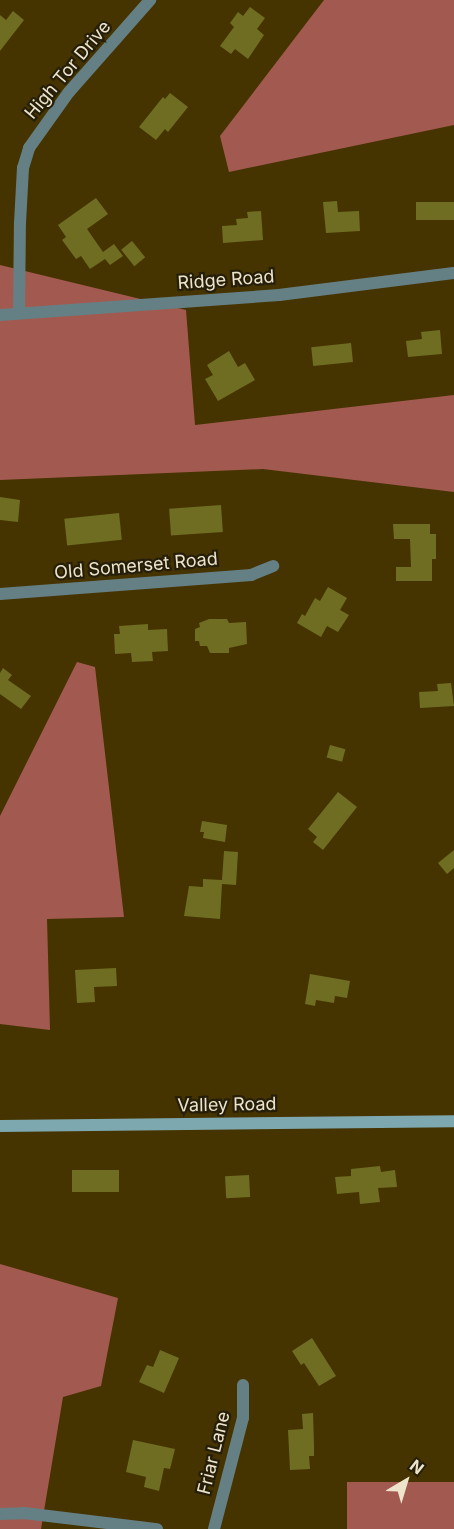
<!DOCTYPE html>
<html>
<head>
<meta charset="utf-8">
<style>
	body { margin:0 }
	#map { position:relative; width:454px; height:1529px; overflow:hidden; background:#463400; font-family:Inter,sans-serif }
	div>[style] { position:absolute }
	.forest>* { inset:0; background:#a25a50; transform-origin:0 0 }
	.building>* { inset:0; background:#6e6d21; transform-origin:0 0 }
	.minor>* { height:12px; margin:-6px; padding:0 6px; transform-origin:6px; border-radius:6px; background:#658084 }
	.secondary>* { height:12px; margin:-6px; padding:0 6px; transform-origin:6px; border-radius:6px; background:#7da8af }
	span { translate:-50% -50%; white-space:nowrap; text-align:center; line-height:1.15; -webkit-text-stroke:4.5px #251e0a; paint-order:stroke }
	.street-label { font-size:18px; color:#eee4cb }
	.north { position:absolute; left:376px; top:1451px; width:60px; height:60px; -webkit-text-stroke:4px #251e0a; paint-order:stroke; rotate:38deg; font-size:16px; font-weight:700; line-height:24px; text-align:center; color:#eee4cb }
	.north::after { content:''; display:block; margin:auto; width:21px; height:27px; background:#eee4cb; clip-path:polygon(50% 0,100% 100%,50% 72%,0 100%) }
</style>
</head>
<body>
<div id="map">
	<div class="forest">
		<i style="clip-path:polygon(324px 0,454px 0,454px 125px,229px 172px,220px 136px)"></i>
		<i style="clip-path:polygon(0 265px,186px 310px,195px 425px,454px 395px,454px 492px,263px 469px,0 480px)"></i>
		<i style="clip-path:polygon(77px 662px,95px 667px,124px 917px,47px 919px,50px 1030px,0 1024px,0 816px)"></i>
		<i style="clip-path:polygon(0 1264px,118px 1298px,101px 1386px,63px 1397px,41px 1529px,0 1529px)"></i>
		<i style="left:454px;top:1482px;width:47px;height:107px;rotate:90deg"></i>
	</div>
	<div class="building">
		<i style="clip-path:polygon(250px 7px,265px 18px,257px 29px,264px 35px,248px 59px,235px 49px,231px 54px,220px 46px,234px 27px,230px 23px,238px 12px,243px 16px)"></i>
		<i style="clip-path:polygon(13px 11px,24px 20px,0 51px,0 15px,6px 20px)"></i>
		<i style="clip-path:polygon(170px 93px,188px 107px,168px 132px,165px 129px,156px 140px,139px 127px,163px 97px,165px 99px)"></i>
		<i style="clip-path:polygon(96px 198px,108px 214px,87px 229px,103px 252px,114px 244px,123px 256px,110px 265px,105px 259px,90px 269px,81px 256px,76px 259px,62px 240px,66px 237px,58px 225px)"></i>
		<i style="clip-path:polygon(337px 201px,338px 212px,359px 211px,360px 231px,326px 233px,323px 202px)"></i>
		<i style="left:454px;top:202px;width:18px;height:38px;rotate:90deg"></i>
		<i style="clip-path:polygon(261px 211px,263px 240px,223px 243px,222px 226px,237px 225px,236px 219px,248px 218px,247px 212px)"></i>
		<i style="left:132px;top:241px;width:21px;height:14px;rotate:51deg"></i>
		<i style="clip-path:polygon(440px 330px,442px 354px,408px 357px,406px 341px,422px 339px,421px 332px)"></i>
		<i style="left:351px;top:343px;width:19px;height:40px;rotate:84deg"></i>
		<i style="clip-path:polygon(229px 351px,238px 367px,245px 363px,255px 380px,218px 401px,205px 379px,213px 375px,207px 365px)"></i>
		<i style="clip-path:polygon(0 497px,20px 500px,18px 522px,0 520px)"></i>
		<i style="left:221px;top:505px;width:27px;height:52px;rotate:86deg"></i>
		<i style="left:119px;top:513px;width:27px;height:55px;rotate:84deg"></i>
		<i style="clip-path:polygon(393px 524px,430px 524px,430px 534px,436px 534px,436px 559px,432px 559px,432px 581px,396px 581px,396px 567px,411px 567px,410px 539px,394px 539px)"></i>
		<i style="clip-path:polygon(328px 587px,347px 598px,340px 610px,349px 615px,338px 632px,327px 626px,321px 637px,297px 623px,302px 614px,305px 616px,315px 598px,320px 601px)"></i>
		<i style="clip-path:polygon(209px 619px,227px 619px,229px 623px,246px 622px,247px 644px,229px 648px,229px 653px,210px 653px,207px 646px,200px 646px,199px 641px,195px 641px,195px 629px,200px 627px,199px 623px)"></i>
		<i style="clip-path:polygon(148px 624px,148px 630px,167px 629px,168px 651px,152px 652px,153px 661px,132px 662px,131px 653px,115px 654px,114px 634px,120px 634px,119px 626px)"></i>
		<i style="clip-path:polygon(3px 668px,12px 675px,8px 680px,31px 696px,21px 709px,0 694px,0 673px)"></i>
		<i style="clip-path:polygon(451px 683px,454px 706px,420px 708px,419px 692px,438px 691px,437px 684px)"></i>
		<i style="left:330px;top:745px;width:16px;height:13px;rotate:15deg"></i>
		<i style="clip-path:polygon(338px 792px,357px 807px,323px 850px,313px 842px,317px 837px,308px 829px)"></i>
		<i style="clip-path:polygon(202px 821px,227px 825px,225px 842px,203px 838px,204px 832px,200px 832px)"></i>
		<i style="clip-path:polygon(454px 850px,454px 868px,447px 874px,438px 863px)"></i>
		<i style="clip-path:polygon(224px 851px,238px 852px,236px 885px,222px 884px,220px 919px,184px 916px,189px 886px,203px 887px,203px 879px,222px 880px)"></i>
		<i style="clip-path:polygon(116px 968px,117px 986px,94px 987px,95px 1002px,77px 1003px,75px 970px)"></i>
		<i style="clip-path:polygon(310px 974px,350px 981px,347px 998px,335px 996px,334px 1003px,316px 1000px,315px 1006px,305px 1004px)"></i>
		<i style="clip-path:polygon(380px 1166px,381px 1172px,395px 1170px,397px 1187px,378px 1188px,380px 1202px,360px 1204px,359px 1192px,337px 1194px,335px 1177px,351px 1176px,351px 1169px)"></i>
		<i style="left:72px;top:1170px;width:47px;height:22px"></i>
		<i style="left:249px;top:1175px;width:22px;height:24px;rotate:87deg"></i>
		<i style="clip-path:polygon(312px 1338px,336px 1376px,319px 1386px,304px 1363px,301px 1365px,292px 1351px)"></i>
		<i style="clip-path:polygon(160px 1350px,179px 1358px,164px 1393px,139px 1382px,147px 1365px,153px 1367px)"></i>
		<i style="clip-path:polygon(313px 1413px,314px 1445px,314px 1456px,309px 1456px,310px 1469px,290px 1470px,288px 1430px,303px 1429px,302px 1414px)"></i>
		<i style="clip-path:polygon(133px 1440px,175px 1449px,170px 1469px,164px 1468px,159px 1491px,144px 1487px,146px 1477px,126px 1472px)"></i>
	</div>
	<div class="minor">
		<i style="left:19px;top:312px;width:89px;rotate:-89.4deg"></i>
		<i style="left:20px;top:223px;width:55px;rotate:-86.9deg"></i>
		<i style="left:23px;top:168px;width:21px;rotate:-73deg"></i>
		<i style="left:29px;top:148px;width:69px;rotate:-54.5deg"></i>
		<i style="left:69px;top:92px;width:123px;rotate:-48.6deg"></i>
		<i style="left:0;top:315px;width:280px;rotate:-4.1deg"></i>
		<i style="left:279px;top:295px;width:176px;rotate:-7.2deg"></i>
		<i style="left:0;top:594px;width:252px;rotate:-4.3deg"></i>
		<i style="left:251px;top:575px;width:24px;rotate:-22deg"></i>
		<i style="left:0;top:1514px;width:24px;rotate:-2deg"></i>
		<i style="left:24px;top:1513px;width:134px;rotate:6.9deg"></i>
		<i style="left:214px;top:1529px;width:115px;rotate:-75.4deg"></i>
		<i style="left:243px;top:1418px;width:33px;rotate:-90deg"></i>
	</div>
	<div class="secondary">
		<i style="left:0;top:1126px;width:454px;rotate:-0.6deg"></i>
	</div>
	<div class="street-label">
		<span style="left:68px;top:70px;rotate:-50deg">High Tor Drive</span>
		<span style="left:226px;top:280px;rotate:-4deg">Ridge Road</span>
		<span style="left:136px;top:566px;rotate:-5deg">Old Somerset Road</span>
		<span style="left:227px;top:1105px;rotate:-1deg">Valley Road</span>
		<span style="left:214px;top:1453px;rotate:-76deg">Friar Lane</span>
	</div>
	<div class="north">N</div>
</div>
</body>
</html>
